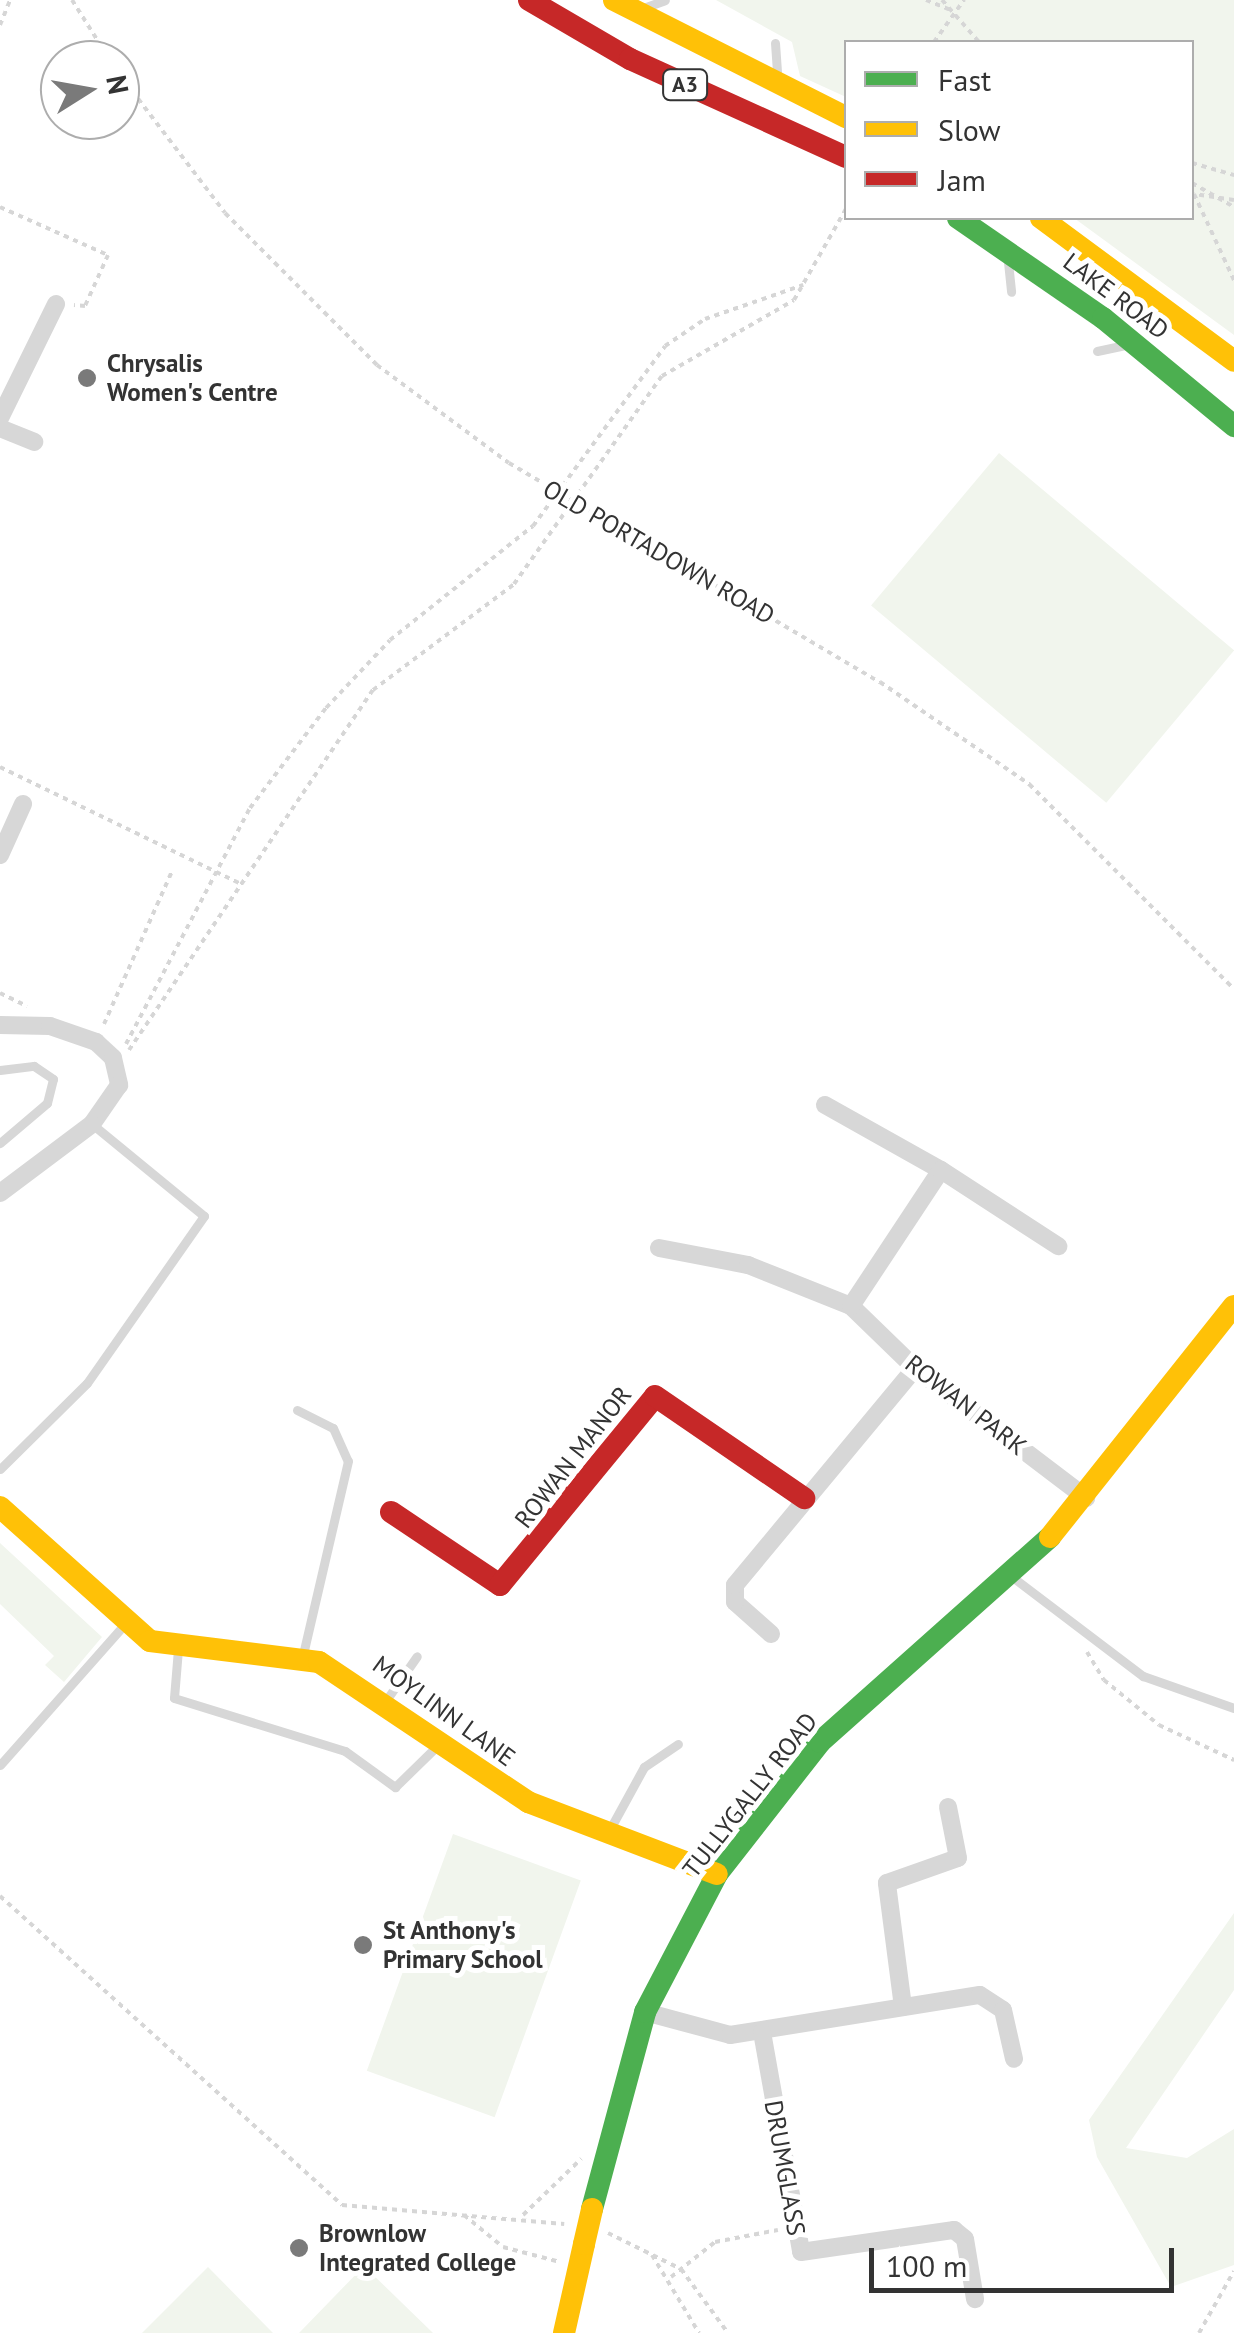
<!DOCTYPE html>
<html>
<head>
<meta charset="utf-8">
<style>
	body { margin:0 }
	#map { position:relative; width:1234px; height:2333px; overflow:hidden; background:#fff; font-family:"PT Sans",sans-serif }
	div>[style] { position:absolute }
	.green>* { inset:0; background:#f1f5ed; transform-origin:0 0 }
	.path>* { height:4px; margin-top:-2px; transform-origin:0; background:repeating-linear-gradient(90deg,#d6d6d6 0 5px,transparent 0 10px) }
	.lane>* { height:9px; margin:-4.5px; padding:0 4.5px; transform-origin:4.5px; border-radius:4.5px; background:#d7d7d7 }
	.street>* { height:18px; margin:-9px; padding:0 9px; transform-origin:9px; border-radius:9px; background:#d7d7d7 }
	.fast>* { height:22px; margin:-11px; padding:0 11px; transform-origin:11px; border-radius:11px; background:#4caf50 }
	.slow>* { height:22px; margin:-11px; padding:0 11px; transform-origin:11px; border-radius:11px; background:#ffc107 }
	.jam>* { height:22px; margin:-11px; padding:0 11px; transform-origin:11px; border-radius:11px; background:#c62828 }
	.slow-bridge>* { height:22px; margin:-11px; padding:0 11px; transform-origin:11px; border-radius:11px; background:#ffc107 }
	.dots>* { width:28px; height:28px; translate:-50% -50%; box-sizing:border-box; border:5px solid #fff; border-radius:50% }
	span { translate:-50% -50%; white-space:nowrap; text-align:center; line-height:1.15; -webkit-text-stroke:10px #fff; paint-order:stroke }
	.shield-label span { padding:2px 8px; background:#fff; border:2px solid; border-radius:8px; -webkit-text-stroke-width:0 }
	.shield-label { font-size:22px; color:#333; font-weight:700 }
	.street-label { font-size:25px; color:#333 }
	.poi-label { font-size:25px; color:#333; font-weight:700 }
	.left { translate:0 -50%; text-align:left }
	.legend { position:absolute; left:844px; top:40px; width:350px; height:180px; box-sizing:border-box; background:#fff; border:2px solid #adadad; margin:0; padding:12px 18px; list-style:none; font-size:30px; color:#333 }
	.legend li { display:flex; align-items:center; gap:20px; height:50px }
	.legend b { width:50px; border:2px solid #adadad }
	.north { position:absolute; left:40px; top:40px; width:100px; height:100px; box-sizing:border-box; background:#fff; border:2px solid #adadad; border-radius:50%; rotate:79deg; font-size:28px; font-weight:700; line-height:40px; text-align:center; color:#333 }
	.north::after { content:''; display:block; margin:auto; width:35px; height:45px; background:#7a7a7a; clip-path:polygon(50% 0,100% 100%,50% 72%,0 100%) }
	.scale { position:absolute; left:869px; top:2248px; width:305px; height:45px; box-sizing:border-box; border:5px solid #333; border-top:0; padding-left:12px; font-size:30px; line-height:35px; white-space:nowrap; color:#333; -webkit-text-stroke:8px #fff; paint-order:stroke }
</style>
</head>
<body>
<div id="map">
	<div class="green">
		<i style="clip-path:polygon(716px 0,1234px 0,1234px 335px,1074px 218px,1192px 218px,1192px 42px,846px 42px,846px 97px,800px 76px,792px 42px)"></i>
		<i style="left:999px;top:453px;width:307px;height:199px;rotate:40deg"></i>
		<i style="clip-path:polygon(0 1543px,102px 1637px,64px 1682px,45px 1665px,54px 1656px,0 1604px)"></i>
		<i style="left:453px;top:1834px;width:136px;height:252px;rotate:20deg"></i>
		<i style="clip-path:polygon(1234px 1913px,1234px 1990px,1126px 2148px,1187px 2158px,1234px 2129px,1234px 2265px,1171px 2287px,1097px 2157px,1089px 2120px)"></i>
		<i style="clip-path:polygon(364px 2266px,433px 2333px,299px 2333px)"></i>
		<i style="clip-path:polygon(208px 2267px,273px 2333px,142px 2333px)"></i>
	</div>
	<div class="path">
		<i style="left:72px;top:0;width:71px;rotate:57.7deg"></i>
		<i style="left:926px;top:0;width:27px;rotate:22deg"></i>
		<i style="left:942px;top:0;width:56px;rotate:48.6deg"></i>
		<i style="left:0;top:25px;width:27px;rotate:-68deg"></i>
		<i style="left:934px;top:42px;width:52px;rotate:-54.5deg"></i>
		<i style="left:120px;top:75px;width:173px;rotate:52.7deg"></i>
		<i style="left:225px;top:213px;width:215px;rotate:45deg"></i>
		<i style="left:377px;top:365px;width:164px;rotate:36.6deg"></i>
		<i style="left:509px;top:463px;width:431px;rotate:30.6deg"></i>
		<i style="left:880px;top:682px;width:181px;rotate:34.4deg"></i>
		<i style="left:1029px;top:784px;width:290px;rotate:45deg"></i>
		<i style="left:1192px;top:163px;width:44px;rotate:15.9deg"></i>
		<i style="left:1192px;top:183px;width:48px;rotate:29.7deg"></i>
		<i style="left:1234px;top:200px;width:40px;rotate:-171.5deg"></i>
		<i style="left:1194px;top:194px;width:95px;rotate:65.1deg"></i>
		<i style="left:0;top:207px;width:118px;rotate:24deg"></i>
		<i style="left:108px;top:255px;width:56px;rotate:114.3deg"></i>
		<i style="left:85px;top:306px;width:11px;rotate:-175deg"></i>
		<i style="left:0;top:767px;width:268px;rotate:25.9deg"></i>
		<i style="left:0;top:993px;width:30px;rotate:26deg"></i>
		<i style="left:104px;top:1024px;width:167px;rotate:-66deg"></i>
		<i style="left:126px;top:1044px;width:267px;rotate:-62.3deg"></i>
		<i style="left:250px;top:808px;width:126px;rotate:-52.8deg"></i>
		<i style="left:326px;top:708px;width:93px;rotate:-46.7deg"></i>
		<i style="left:390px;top:640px;width:183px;rotate:-38.6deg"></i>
		<i style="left:533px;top:526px;width:223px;rotate:-53.7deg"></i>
		<i style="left:665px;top:346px;width:48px;rotate:-34deg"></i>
		<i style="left:705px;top:319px;width:104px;rotate:-19.1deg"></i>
		<i style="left:129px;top:1050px;width:435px;rotate:-55.9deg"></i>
		<i style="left:373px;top:690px;width:176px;rotate:-36.9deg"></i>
		<i style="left:514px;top:584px;width:255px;rotate:-54.6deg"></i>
		<i style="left:662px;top:376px;width:152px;rotate:-29.9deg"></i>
		<i style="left:794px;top:300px;width:105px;rotate:-60.3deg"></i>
		<i style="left:1087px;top:1652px;width:33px;rotate:59deg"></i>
		<i style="left:1104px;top:1680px;width:71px;rotate:39.3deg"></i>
		<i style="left:1159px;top:1725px;width:83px;rotate:25deg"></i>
		<i style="left:0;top:1896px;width:461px;rotate:42.1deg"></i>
		<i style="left:342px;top:2205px;width:223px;rotate:4.9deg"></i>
		<i style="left:464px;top:2215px;width:50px;rotate:39.4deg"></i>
		<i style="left:503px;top:2247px;width:59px;rotate:14.7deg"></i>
		<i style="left:523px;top:2215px;width:81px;rotate:-44deg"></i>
		<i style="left:608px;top:2233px;width:81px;rotate:26.3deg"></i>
		<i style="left:681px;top:2269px;width:79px;rotate:53.7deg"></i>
		<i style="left:652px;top:2255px;width:91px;rotate:58.9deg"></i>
		<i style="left:671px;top:2277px;width:56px;rotate:-38.5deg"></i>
		<i style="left:715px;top:2242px;width:64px;rotate:-10.8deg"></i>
		<i style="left:1199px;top:2333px;width:71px;rotate:-60.6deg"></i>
	</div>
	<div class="lane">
		<i style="left:646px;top:7px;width:20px;rotate:-20deg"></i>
		<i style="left:775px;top:43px;width:32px;rotate:86deg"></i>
		<i style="left:1008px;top:262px;width:30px;rotate:84deg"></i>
		<i style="left:1097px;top:351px;width:30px;rotate:-12deg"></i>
		<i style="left:0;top:1070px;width:34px;rotate:-7deg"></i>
		<i style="left:34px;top:1066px;width:23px;rotate:34deg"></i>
		<i style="left:53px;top:1079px;width:25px;rotate:104deg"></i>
		<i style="left:47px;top:1103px;width:62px;rotate:139.6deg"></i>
		<i style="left:297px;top:1410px;width:40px;rotate:26.6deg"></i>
		<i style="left:333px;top:1428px;width:36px;rotate:66deg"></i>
		<i style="left:348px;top:1461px;width:199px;rotate:103.1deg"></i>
		<i style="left:0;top:1469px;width:122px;rotate:-44.7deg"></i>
		<i style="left:87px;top:1383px;width:204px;rotate:-55deg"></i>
		<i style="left:204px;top:1216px;width:145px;rotate:-140.6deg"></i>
		<i style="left:1015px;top:1579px;width:161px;rotate:37.2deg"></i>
		<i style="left:1143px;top:1676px;width:96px;rotate:19.4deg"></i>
		<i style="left:178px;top:1649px;width:49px;rotate:94.7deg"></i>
		<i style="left:174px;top:1698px;width:179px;rotate:17.2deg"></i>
		<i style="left:345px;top:1751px;width:62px;rotate:35.8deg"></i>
		<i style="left:395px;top:1787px;width:59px;rotate:-44.3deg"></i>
		<i style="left:387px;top:1699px;width:52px;rotate:-55.1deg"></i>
		<i style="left:0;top:1765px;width:187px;rotate:-48.5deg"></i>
		<i style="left:610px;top:1829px;width:71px;rotate:-61.3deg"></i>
		<i style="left:644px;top:1767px;width:41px;rotate:-34.1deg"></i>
	</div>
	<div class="street">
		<i style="left:0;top:418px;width:127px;rotate:-63.8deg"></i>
		<i style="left:0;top:428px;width:37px;rotate:22deg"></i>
		<i style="left:0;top:855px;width:56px;rotate:-65.7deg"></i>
		<i style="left:0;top:1025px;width:50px;rotate:1.1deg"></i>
		<i style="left:50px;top:1026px;width:49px;rotate:19.2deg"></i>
		<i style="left:96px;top:1042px;width:23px;rotate:43deg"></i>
		<i style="left:113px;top:1058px;width:28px;rotate:77deg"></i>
		<i style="left:119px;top:1085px;width:47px;rotate:124.7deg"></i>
		<i style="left:92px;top:1124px;width:115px;rotate:143.1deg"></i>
		<i style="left:825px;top:1105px;width:133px;rotate:29.3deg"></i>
		<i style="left:659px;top:1248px;width:91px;rotate:10.8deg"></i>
		<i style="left:748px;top:1265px;width:111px;rotate:21.7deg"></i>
		<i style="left:851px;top:1306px;width:89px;rotate:44.1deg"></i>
		<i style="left:915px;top:1368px;width:215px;rotate:37.2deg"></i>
		<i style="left:851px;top:1306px;width:163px;rotate:-56.5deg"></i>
		<i style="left:941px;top:1170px;width:140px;rotate:33deg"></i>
		<i style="left:771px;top:1634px;width:48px;rotate:-138.4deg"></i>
		<i style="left:735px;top:1602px;width:17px;rotate:-90deg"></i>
		<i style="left:735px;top:1585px;width:282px;rotate:-50.3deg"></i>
		<i style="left:903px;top:2007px;width:125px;rotate:-97.4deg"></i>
		<i style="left:887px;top:1883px;width:75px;rotate:-19.4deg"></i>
		<i style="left:958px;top:1858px;width:52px;rotate:-101.1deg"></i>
		<i style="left:645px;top:2012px;width:88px;rotate:15.1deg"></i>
		<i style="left:730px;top:2035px;width:253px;rotate:-9.1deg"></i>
		<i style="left:980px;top:1995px;width:27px;rotate:33deg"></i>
		<i style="left:1003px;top:2010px;width:50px;rotate:77.3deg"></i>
		<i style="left:762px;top:2032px;width:223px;rotate:79.9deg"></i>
		<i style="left:801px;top:2252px;width:155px;rotate:-8.2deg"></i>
		<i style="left:954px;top:2230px;width:14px;rotate:39deg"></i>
		<i style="left:965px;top:2239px;width:61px;rotate:80.5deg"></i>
	</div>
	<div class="fast">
		<i style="left:958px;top:218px;width:176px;rotate:34.6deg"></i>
		<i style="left:1103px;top:318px;width:170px;rotate:39.5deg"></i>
		<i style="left:592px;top:2209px;width:204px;rotate:-74.9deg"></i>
		<i style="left:645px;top:2012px;width:156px;rotate:-62.4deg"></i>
		<i style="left:717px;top:1874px;width:167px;rotate:-52deg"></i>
		<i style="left:820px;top:1742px;width:308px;rotate:-41.7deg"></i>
	</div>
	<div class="slow">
		<i style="left:614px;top:0;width:260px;rotate:26.8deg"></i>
		<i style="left:1041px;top:218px;width:240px;rotate:36.5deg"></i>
		<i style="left:0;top:1507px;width:201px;rotate:41.8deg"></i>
		<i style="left:150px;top:1641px;width:170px;rotate:7.1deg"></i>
		<i style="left:319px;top:1662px;width:252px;rotate:33.8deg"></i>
		<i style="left:528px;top:1802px;width:202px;rotate:20.9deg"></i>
		<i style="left:1050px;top:1537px;width:295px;rotate:-51.5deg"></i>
		<i style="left:564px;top:2333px;width:91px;rotate:-77.3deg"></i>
	</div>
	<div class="jam">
		<i style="left:529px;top:0;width:117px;rotate:30.3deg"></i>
		<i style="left:630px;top:59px;width:237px;rotate:24.4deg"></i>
		<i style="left:391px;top:1512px;width:131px;rotate:33.8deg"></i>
		<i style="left:500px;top:1585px;width:244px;rotate:-50.6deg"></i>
		<i style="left:655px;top:1396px;width:181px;rotate:34.4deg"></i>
	</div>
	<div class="slow-bridge">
		<i style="left:584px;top:2244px;width:36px;rotate:-77deg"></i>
	</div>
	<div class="dots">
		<i style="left:87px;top:378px;background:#7a7a7a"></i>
		<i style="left:363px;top:1945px;background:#7a7a7a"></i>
		<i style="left:299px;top:2248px;background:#7a7a7a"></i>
	</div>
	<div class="shield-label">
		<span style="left:685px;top:85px">A3</span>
	</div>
	<div class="street-label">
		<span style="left:1116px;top:296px;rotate:37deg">LAKE ROAD</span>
		<span style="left:659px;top:552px;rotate:30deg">OLD PORTADOWN ROAD</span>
		<span style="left:966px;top:1405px;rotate:38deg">ROWAN PARK</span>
		<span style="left:573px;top:1457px;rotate:-52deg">ROWAN MANOR</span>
		<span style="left:444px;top:1711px;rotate:36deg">MOYLINN LANE</span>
		<span style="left:750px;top:1795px;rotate:-52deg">TULLYGALLY ROAD</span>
		<span style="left:785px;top:2168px;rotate:80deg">DRUMGLASS</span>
	</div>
	<div class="poi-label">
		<span class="left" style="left:107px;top:378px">Chrysalis<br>Women's Centre</span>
		<span class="left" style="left:383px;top:1945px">St Anthony's<br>Primary School</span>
		<span class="left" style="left:319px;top:2248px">Brownlow<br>Integrated College</span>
	</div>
	<ul class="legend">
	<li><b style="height:12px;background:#4caf50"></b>Fast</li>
	<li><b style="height:12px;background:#ffc107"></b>Slow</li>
	<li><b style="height:12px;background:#c62828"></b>Jam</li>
	</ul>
	<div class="north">N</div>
	<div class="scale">100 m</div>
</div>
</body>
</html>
